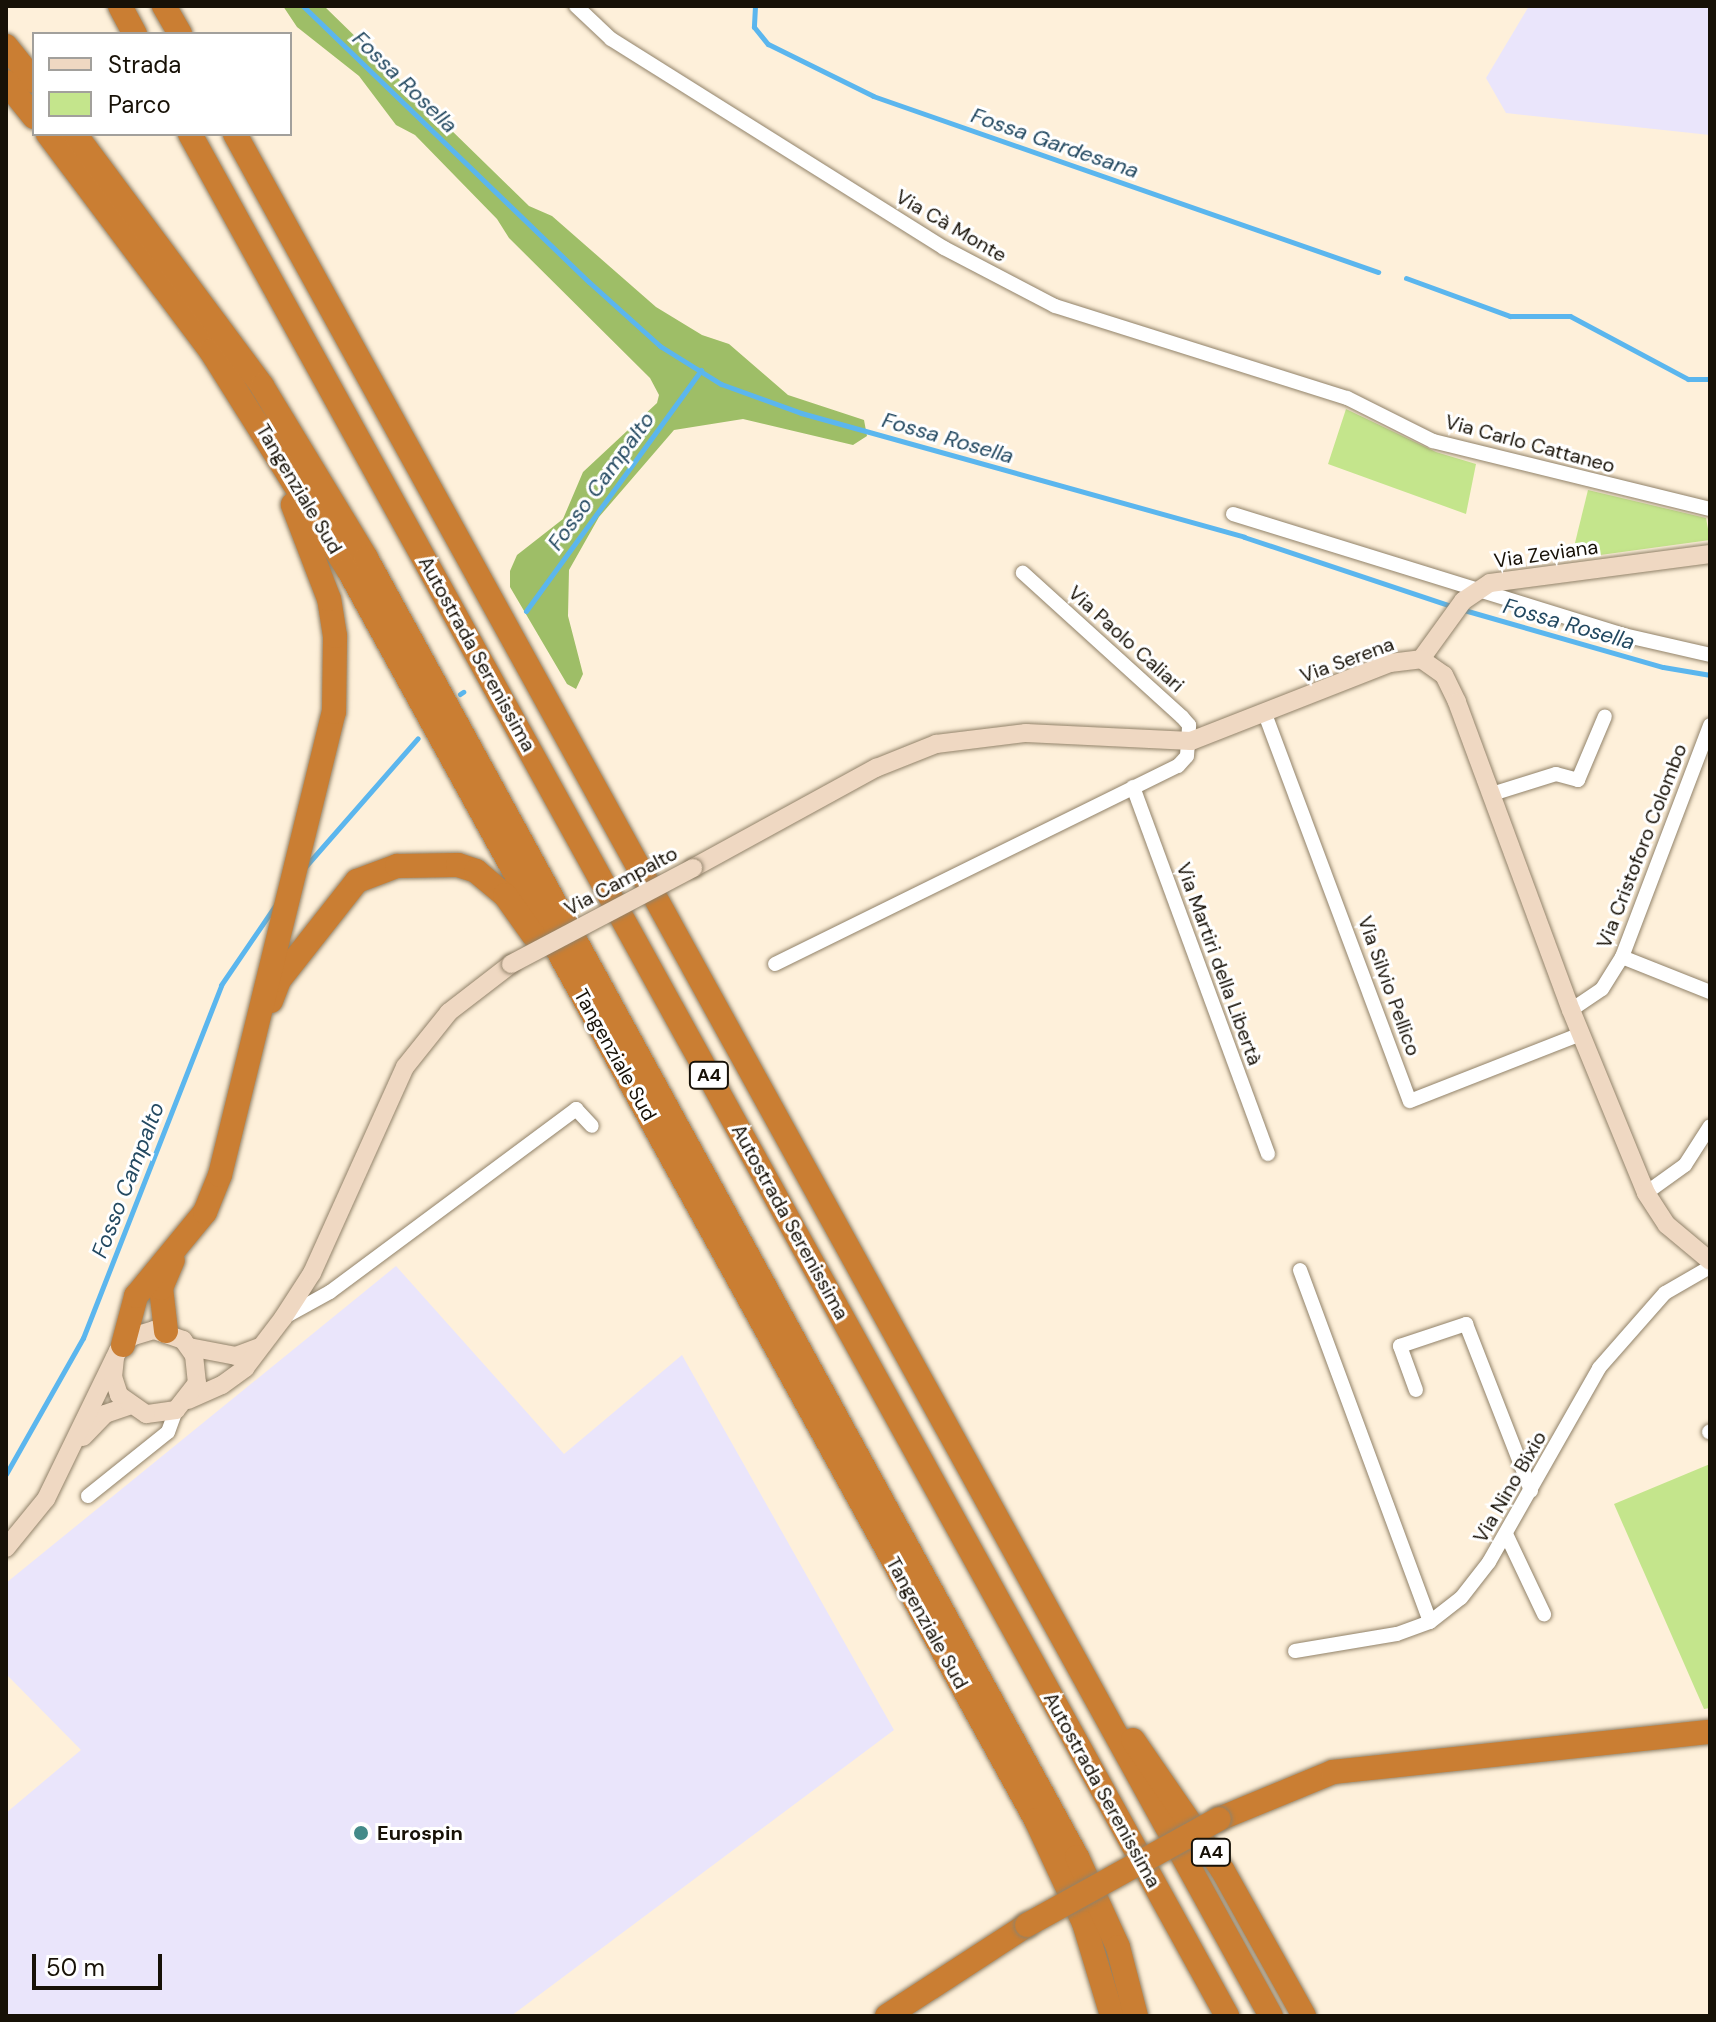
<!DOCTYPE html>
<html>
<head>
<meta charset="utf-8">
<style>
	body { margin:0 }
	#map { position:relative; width:1716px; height:2022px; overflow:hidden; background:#fef0da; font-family:"DM Sans",sans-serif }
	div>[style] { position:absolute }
	.industrial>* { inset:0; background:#eae5fb }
	.green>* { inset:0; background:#c4e58c }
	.forest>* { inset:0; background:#9ebe67 }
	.stream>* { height:5px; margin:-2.5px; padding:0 2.5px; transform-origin:2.5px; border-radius:2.5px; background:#5bb6ee }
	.roads { filter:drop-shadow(0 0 2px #918269) drop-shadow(0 0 2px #918269) }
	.street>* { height:14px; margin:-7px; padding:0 7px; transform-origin:7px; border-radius:7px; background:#fff }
	.secondary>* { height:18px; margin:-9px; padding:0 9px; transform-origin:9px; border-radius:9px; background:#efd8c2 }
	.highway>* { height:24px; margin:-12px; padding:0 12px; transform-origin:12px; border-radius:12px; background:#ca7e33 }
	.bridges { filter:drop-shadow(0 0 2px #918269) drop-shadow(0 0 2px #918269) }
	.secondary-bridge>* { height:18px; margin:-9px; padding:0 9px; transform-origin:9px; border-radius:9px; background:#efd8c2 }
	.highway-bridge>* { height:24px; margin:-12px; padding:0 12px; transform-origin:12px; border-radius:12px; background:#ca7e33 }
	.dots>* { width:22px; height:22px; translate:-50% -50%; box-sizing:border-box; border:4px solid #fff; border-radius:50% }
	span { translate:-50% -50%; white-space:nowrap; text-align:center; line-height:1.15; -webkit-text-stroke:6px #fff; paint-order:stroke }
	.shield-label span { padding:2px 6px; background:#fff; border:2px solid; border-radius:6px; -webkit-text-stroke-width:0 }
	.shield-label { font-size:18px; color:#171107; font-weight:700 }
	.street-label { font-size:20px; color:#171107 }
	.poi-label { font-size:20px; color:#171107; font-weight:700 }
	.left { translate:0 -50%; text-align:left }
	.water-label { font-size:22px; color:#234961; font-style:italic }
	.frame { position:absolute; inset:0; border:8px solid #171107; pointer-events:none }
	.legend { position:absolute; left:32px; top:32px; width:260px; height:104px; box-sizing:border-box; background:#fff; border:2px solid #a2a09c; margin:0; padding:10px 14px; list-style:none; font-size:24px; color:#171107 }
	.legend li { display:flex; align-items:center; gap:16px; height:40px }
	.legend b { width:40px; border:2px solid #a2a09c }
	.scale { position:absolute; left:32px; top:1954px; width:130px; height:36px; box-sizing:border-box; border:4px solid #171107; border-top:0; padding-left:10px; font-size:24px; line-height:28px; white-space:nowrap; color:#171107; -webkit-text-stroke:6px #fff; paint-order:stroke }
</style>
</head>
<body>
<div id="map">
	<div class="industrial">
		<i style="clip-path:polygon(1529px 6px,1710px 6px,1710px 135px,1506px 113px,1486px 78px)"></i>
		<i style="clip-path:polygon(396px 1266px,564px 1454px,682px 1355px,894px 1730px,511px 2016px,6px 2016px,6px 1813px,81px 1750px,6px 1674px,6px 1583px)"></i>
	</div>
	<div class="green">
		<i style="clip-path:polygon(1346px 409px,1436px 452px,1476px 464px,1466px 514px,1328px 464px)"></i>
		<i style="clip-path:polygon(1588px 490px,1706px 518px,1710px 540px,1571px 559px)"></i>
		<i style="clip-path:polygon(1710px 1464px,1710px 1708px,1704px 1709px,1614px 1504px)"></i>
	</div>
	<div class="forest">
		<i style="clip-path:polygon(283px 6px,324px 6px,529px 206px,552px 216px,656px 307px,702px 335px,729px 344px,788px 395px,864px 420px,867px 436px,853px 445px,743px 419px,674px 430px,599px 517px,569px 570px,568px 616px,583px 674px,576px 689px,567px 684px,510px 587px,510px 571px,517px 555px,563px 519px,583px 472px,657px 403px,659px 395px,650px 378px,509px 238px,497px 219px,415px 135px,396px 125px,359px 76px,297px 27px)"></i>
	</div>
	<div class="stream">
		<i style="left:303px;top:6px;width:397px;rotate:44deg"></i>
		<i style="left:589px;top:282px;width:96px;rotate:42deg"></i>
		<i style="left:660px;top:346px;width:72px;rotate:31.9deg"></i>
		<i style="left:721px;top:384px;width:85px;rotate:19.9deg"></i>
		<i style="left:801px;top:413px;width:460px;rotate:15.6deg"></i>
		<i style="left:1244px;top:537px;width:221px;rotate:18.4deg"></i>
		<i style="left:755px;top:6px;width:21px;rotate:93deg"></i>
		<i style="left:754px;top:27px;width:22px;rotate:51deg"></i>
		<i style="left:768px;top:44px;width:117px;rotate:26.3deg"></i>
		<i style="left:873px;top:96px;width:535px;rotate:19.21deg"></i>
		<i style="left:1406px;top:278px;width:111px;rotate:20.1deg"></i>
		<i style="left:1510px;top:316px;width:60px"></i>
		<i style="left:1570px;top:316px;width:134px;rotate:28.1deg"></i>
		<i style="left:1688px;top:379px;width:22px"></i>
		<i style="left:1464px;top:610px;width:207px;rotate:16deg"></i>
		<i style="left:1663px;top:667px;width:48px;rotate:9.7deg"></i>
		<i style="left:526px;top:611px;width:298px;rotate:-54deg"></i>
		<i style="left:460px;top:694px;width:4px;rotate:-34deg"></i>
		<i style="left:305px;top:867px;width:171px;rotate:-48.8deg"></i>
		<i style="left:6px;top:1474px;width:156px;rotate:-60.5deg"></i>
		<i style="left:83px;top:1338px;width:379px;rotate:-68.6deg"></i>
		<i style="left:221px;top:985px;width:99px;rotate:-55.7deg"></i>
	</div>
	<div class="roads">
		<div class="street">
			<i style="left:576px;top:6px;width:48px;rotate:43.3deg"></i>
			<i style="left:611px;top:39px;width:393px;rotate:32.1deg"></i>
			<i style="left:944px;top:248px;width:125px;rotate:27.6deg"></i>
			<i style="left:1055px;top:306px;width:306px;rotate:17.5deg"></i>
			<i style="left:1347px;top:398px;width:96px;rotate:26.6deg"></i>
			<i style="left:1433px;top:441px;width:285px;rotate:13.8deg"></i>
			<i style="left:1233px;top:514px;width:408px;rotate:17.2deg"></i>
			<i style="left:1623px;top:635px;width:89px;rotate:12.9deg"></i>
			<i style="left:1265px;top:714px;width:413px;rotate:69.5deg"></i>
			<i style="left:1410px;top:1101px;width:184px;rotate:-21.4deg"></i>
			<i style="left:1133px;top:787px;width:391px;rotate:69.8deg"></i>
			<i style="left:1492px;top:794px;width:67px;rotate:-17.4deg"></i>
			<i style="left:1556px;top:774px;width:23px;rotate:15deg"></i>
			<i style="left:1578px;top:780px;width:69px;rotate:-67.1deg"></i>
			<i style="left:1622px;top:957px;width:95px;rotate:21.7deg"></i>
			<i style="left:775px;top:964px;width:449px;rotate:-26.2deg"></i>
			<i style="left:1178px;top:766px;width:13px;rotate:-48deg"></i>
			<i style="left:1187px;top:756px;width:31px;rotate:-86deg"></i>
			<i style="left:1189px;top:725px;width:11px;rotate:-131deg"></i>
			<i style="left:1182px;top:717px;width:215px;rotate:-137.8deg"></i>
			<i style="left:1571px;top:1010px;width:37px;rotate:-34deg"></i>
			<i style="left:1602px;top:989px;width:38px;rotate:-58deg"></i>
			<i style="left:1622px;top:957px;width:248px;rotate:-69.2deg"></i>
			<i style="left:1646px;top:1193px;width:48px;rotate:-35.7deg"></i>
			<i style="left:1685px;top:1165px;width:46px;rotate:-57.3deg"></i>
			<i style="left:1300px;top:1270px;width:375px;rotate:69.7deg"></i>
			<i style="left:283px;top:1318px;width:54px;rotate:-29deg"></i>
			<i style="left:330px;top:1292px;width:307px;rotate:-36.6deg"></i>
			<i style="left:576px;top:1109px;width:23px;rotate:47deg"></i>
			<i style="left:1416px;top:1390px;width:47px;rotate:-110deg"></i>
			<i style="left:1400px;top:1346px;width:70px;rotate:-18.4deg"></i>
			<i style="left:1466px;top:1324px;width:179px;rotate:68.7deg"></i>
			<i style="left:1709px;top:1432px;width:1px;rotate:-45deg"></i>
			<i style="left:88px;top:1496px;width:102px;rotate:-38.7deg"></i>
			<i style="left:168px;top:1432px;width:23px;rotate:-70deg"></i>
			<i style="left:1506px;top:1534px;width:89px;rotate:64.6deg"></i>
			<i style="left:1295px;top:1651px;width:103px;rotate:-9.5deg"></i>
			<i style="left:1397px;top:1634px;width:35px;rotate:-20deg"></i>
			<i style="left:1430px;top:1622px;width:39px;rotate:-38deg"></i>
			<i style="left:1461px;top:1598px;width:46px;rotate:-52.1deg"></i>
			<i style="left:1489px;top:1562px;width:223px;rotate:-60.4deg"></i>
			<i style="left:1599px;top:1368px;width:100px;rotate:-48.7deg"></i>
			<i style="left:1665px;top:1293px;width:52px;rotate:-30deg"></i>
		</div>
		<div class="secondary">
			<i style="left:1421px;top:659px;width:72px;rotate:-54.1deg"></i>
			<i style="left:1463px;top:601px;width:32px;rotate:-34deg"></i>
			<i style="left:1490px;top:583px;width:222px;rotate:-7.5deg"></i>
			<i style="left:693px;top:868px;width:209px;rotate:-28.7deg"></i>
			<i style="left:876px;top:768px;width:65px;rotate:-21.8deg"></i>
			<i style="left:936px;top:744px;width:91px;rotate:-7deg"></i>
			<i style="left:1026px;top:733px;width:165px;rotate:2.8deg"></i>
			<i style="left:1191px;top:741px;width:214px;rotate:-21.4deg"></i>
			<i style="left:1390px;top:663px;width:31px;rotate:-7deg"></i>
			<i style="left:1421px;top:659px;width:28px;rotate:35deg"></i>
			<i style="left:1444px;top:675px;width:30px;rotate:64deg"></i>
			<i style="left:1457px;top:702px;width:328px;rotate:69.7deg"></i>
			<i style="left:1571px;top:1010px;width:198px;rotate:67.7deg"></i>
			<i style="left:1646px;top:1193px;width:38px;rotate:57deg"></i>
			<i style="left:1667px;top:1225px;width:56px;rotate:39.9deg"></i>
			<i style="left:189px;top:1347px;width:48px;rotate:10.8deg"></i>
			<i style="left:236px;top:1356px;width:25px;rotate:-21deg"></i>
			<i style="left:188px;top:1400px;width:37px;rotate:-24deg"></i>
			<i style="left:222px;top:1385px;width:29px;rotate:-36deg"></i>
			<i style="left:245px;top:1368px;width:63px;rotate:-52.8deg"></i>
			<i style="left:283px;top:1318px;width:54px;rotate:-57.2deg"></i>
			<i style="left:312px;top:1273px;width:226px;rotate:-65.7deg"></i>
			<i style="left:405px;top:1067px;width:70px;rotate:-51.3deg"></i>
			<i style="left:449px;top:1012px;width:78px;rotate:-37.7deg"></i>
			<i style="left:83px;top:1437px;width:32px;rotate:-46deg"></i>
			<i style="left:105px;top:1414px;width:24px;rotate:-19deg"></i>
			<i style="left:6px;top:1548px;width:63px;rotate:-50.8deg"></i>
			<i style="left:46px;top:1499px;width:165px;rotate:-64.1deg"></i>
			<i style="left:118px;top:1351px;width:19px;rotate:-47deg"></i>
			<i style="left:131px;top:1337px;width:24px;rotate:-17deg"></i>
			<i style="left:154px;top:1330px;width:31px;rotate:19deg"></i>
			<i style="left:183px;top:1340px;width:19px;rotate:54deg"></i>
			<i style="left:194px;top:1355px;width:28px;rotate:84deg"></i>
			<i style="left:197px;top:1383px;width:34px;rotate:128deg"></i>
			<i style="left:176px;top:1410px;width:30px;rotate:172deg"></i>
			<i style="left:146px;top:1414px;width:33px;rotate:-145deg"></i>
			<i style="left:119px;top:1395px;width:19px;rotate:-108deg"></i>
			<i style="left:113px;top:1377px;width:19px;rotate:-84deg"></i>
		</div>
		<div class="highway">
			<i style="left:120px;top:6px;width:32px;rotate:62deg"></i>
			<i style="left:164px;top:6px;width:32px;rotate:60deg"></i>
			<i style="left:6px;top:46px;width:45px;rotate:51.3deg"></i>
			<i style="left:6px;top:82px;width:45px;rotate:51.3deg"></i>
			<i style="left:48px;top:134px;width:271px;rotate:53.1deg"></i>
			<i style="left:211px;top:351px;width:257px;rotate:57.9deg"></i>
			<i style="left:348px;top:569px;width:1428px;rotate:61.19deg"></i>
			<i style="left:1036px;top:1820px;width:114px;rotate:65deg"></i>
			<i style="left:1084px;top:1923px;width:97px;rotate:73.2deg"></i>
			<i style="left:75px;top:134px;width:314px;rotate:53.4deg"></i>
			<i style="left:262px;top:386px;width:201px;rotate:58.8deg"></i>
			<i style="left:366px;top:558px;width:1481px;rotate:61.31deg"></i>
			<i style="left:1077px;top:1857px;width:99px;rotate:65.5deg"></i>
			<i style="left:1118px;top:1947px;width:71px;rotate:75.4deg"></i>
			<i style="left:190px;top:134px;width:2149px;rotate:61.14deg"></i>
			<i style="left:235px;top:134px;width:2148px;rotate:61.17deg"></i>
			<i style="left:271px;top:1001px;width:22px;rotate:-69deg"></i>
			<i style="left:279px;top:980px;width:126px;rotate:-51.8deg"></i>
			<i style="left:357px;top:881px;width:43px;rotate:-20.6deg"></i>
			<i style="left:397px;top:866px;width:61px;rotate:-0.9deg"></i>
			<i style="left:458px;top:865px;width:19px;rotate:18deg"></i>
			<i style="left:476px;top:871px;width:38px;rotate:40deg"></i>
			<i style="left:505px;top:895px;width:50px;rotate:54.7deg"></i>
			<i style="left:166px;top:1331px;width:43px;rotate:-96.6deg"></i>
			<i style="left:161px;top:1288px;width:30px;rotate:-67deg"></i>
			<i style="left:123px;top:1345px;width:51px;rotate:-75.1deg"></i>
			<i style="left:136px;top:1296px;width:109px;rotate:-50.6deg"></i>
			<i style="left:205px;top:1212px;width:40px;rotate:-68deg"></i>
			<i style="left:220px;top:1175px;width:477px;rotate:-76.2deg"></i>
			<i style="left:334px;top:712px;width:76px;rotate:-89.2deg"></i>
			<i style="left:335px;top:636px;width:37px;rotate:-99deg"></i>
			<i style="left:329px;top:599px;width:101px;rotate:-111deg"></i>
			<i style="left:1133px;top:1740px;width:159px;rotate:55.5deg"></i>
			<i style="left:1223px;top:1871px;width:166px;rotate:60.8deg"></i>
			<i style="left:1219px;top:1819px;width:123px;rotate:-22.4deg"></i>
			<i style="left:1333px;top:1772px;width:379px;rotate:-6.1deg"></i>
			<i style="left:887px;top:2016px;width:167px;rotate:-33deg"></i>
		</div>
	</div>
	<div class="bridges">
		<div class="secondary-bridge">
			<i style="left:511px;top:964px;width:206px;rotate:-27.8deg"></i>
		</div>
		<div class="highway-bridge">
			<i style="left:1027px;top:1925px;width:219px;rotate:-28.9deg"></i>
		</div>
	</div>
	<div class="dots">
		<i style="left:361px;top:1833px;background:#438a89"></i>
	</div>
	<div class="shield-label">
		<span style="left:709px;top:1075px">A4</span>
		<span style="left:1211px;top:1852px">A4</span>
	</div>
	<div class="street-label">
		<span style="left:951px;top:226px;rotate:30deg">Via Cà Monte</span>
		<span style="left:1530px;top:444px;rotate:15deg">Via Carlo Cattaneo</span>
		<span style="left:299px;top:489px;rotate:59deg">Tangenziale Sud</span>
		<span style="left:1546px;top:554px;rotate:-8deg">Via Zeviana</span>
		<span style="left:1126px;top:639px;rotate:42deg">Via Paolo Caliari</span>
		<span style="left:477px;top:654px;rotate:61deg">Autostrada Serenissima</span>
		<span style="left:1347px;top:660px;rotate:-20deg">Via Serena</span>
		<span style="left:1642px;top:846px;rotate:-69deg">Via Cristoforo Colombo</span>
		<span style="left:621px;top:881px;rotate:-28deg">Via Campalto</span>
		<span style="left:1219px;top:964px;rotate:70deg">Via Martiri della Libertà</span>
		<span style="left:1389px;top:986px;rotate:70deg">Via Silvio Pellico</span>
		<span style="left:615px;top:1055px;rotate:61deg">Tangenziale Sud</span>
		<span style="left:790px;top:1222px;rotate:61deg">Autostrada Serenissima</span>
		<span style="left:1510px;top:1487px;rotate:-60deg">Via Nino Bixio</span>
		<span style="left:927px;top:1623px;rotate:61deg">Tangenziale Sud</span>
		<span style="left:1102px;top:1790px;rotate:61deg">Autostrada Serenissima</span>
	</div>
	<div class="poi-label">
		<span class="left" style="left:377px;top:1833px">Eurospin</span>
	</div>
	<div class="water-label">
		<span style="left:405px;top:82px;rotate:44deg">Fossa Rosella</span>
		<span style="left:1055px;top:143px;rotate:19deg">Fossa Gardesana</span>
		<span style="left:948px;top:438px;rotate:16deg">Fossa Rosella</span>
		<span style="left:601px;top:481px;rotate:-54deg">Fosso Campalto</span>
		<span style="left:1569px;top:624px;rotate:16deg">Fossa Rosella</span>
		<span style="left:128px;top:1180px;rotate:-69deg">Fosso Campalto</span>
	</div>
	<div class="frame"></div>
	<ul class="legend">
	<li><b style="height:10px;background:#efd8c2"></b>Strada</li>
	<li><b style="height:22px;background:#c4e58c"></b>Parco</li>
	</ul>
	<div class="scale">50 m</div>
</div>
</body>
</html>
